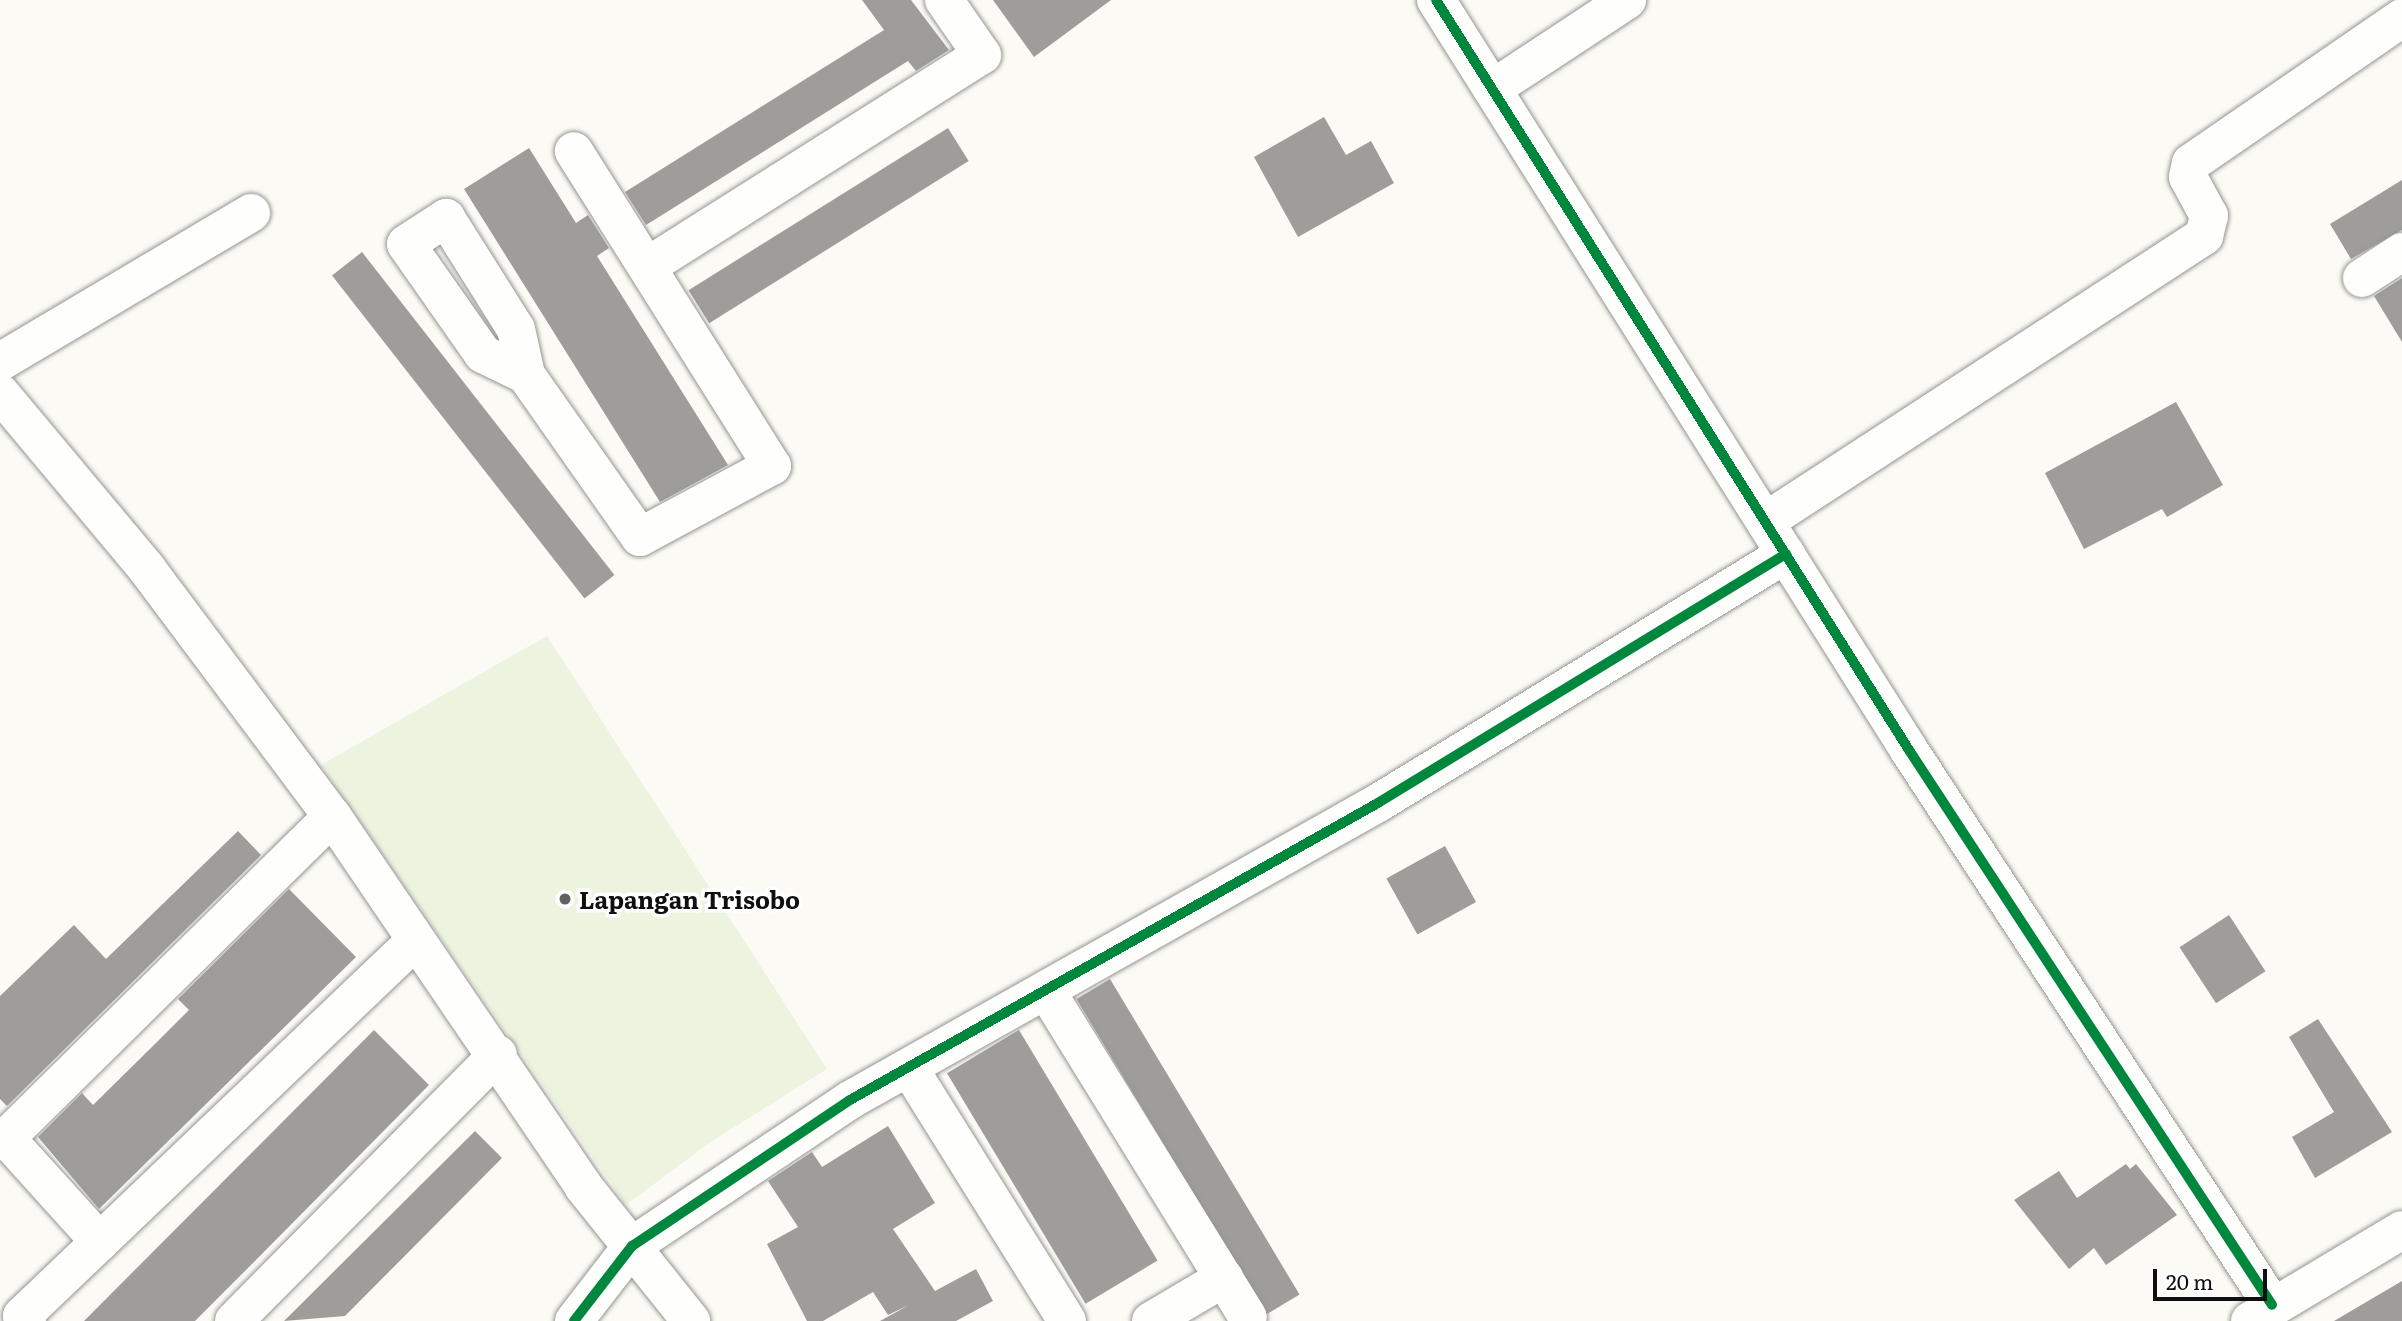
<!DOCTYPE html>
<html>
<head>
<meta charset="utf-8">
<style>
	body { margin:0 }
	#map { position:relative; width:2402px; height:1321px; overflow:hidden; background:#fbfaf4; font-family:Literata,serif }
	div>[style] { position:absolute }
	.pitch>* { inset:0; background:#ecf4df }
	.building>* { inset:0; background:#9f9d99; transform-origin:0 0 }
	.roads { filter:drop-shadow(0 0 2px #959592) drop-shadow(0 0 2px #959592) }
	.minor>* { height:38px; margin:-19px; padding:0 19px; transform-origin:19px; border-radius:19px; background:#fefefd }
	.cycleway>* { height:10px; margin:-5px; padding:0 5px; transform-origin:5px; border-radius:5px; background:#00873e }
	.dots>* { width:19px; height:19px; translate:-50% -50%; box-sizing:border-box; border:4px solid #fff; border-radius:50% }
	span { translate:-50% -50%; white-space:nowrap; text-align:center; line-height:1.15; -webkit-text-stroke:7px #fff; paint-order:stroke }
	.poi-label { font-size:24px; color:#0f0f0f; font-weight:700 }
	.left { translate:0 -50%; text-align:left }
	.scale { position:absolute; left:2153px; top:1269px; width:114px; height:32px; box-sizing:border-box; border:4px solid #0f0f0f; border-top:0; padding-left:9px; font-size:21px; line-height:24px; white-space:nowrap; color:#0f0f0f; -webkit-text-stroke:5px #fff; paint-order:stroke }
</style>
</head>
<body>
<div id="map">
	<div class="pitch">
		<i style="clip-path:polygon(547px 636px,827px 1069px,709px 1143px,626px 1205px,321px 765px)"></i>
	</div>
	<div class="building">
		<i style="clip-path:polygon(862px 0,911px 0,949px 50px,916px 71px,908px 61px,646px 225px,625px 192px,884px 30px)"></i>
		<i style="clip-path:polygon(993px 0,1111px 0,1034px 57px)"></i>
		<i style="clip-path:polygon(1324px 117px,1346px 155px,1371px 141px,1394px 183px,1298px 237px,1254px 157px)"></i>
		<i style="left:948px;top:128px;width:39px;height:306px;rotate:58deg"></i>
		<i style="clip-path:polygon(529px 148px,576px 223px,588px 215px,609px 248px,597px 256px,728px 465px,660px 502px,464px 189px)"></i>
		<i style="clip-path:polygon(2402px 180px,2402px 230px,2351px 259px,2330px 224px)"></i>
		<i style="left:362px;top:252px;width:410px;height:38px;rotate:52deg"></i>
		<i style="clip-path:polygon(2402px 278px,2402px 342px,2374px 296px)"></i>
		<i style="clip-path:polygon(2176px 402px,2223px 485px,2167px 517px,2162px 509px,2084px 549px,2045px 473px)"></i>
		<i style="clip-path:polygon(238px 831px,261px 855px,7px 1106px,0 1099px,0 996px,74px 925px,106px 959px)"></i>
		<i style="left:1445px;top:846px;width:64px;height:67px;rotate:61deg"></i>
		<i style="clip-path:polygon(289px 889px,356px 957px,99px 1209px,38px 1137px,82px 1093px,93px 1105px,158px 1041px,189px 1010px,178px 999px)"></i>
		<i style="left:2229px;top:915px;width:67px;height:59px;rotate:57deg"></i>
		<i style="left:1110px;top:979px;width:368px;height:39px;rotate:59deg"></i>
		<i style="clip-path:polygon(2318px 1019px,2392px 1132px,2315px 1178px,2292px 1137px,2334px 1112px,2289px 1037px)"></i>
		<i style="clip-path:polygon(374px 1030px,429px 1085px,249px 1267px,195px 1321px,84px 1321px)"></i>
		<i style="left:1019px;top:1030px;width:269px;height:84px;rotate:59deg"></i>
		<i style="clip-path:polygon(888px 1126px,935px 1203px,893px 1229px,935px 1291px,976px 1269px,993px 1301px,956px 1321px,880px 1321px,909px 1305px,888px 1315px,873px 1292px,823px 1321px,807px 1321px,767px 1244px,798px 1227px,768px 1181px,812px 1152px,822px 1167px)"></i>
		<i style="clip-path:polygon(475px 1131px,502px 1158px,345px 1316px,284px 1321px)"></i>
		<i style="clip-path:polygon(2126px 1164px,2130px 1169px,2136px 1164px,2177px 1215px,2106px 1265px,2094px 1248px,2069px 1269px,2014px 1200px,2059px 1171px,2077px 1198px)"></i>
		<i style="clip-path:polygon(2402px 1281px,2402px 1321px,2334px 1321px)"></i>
	</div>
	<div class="roads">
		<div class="minor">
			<i style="left:1436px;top:0;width:887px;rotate:57.76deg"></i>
			<i style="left:1909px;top:750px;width:663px;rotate:56.81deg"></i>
			<i style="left:1492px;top:89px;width:162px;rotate:-33.4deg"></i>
			<i style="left:648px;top:266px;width:395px;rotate:-32.3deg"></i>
			<i style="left:982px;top:55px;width:67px;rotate:-124.6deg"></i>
			<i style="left:2362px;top:278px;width:48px;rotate:-33deg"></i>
			<i style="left:0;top:362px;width:292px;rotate:-30.7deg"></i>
			<i style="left:526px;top:375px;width:48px;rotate:-154deg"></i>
			<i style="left:483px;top:354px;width:134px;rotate:-125deg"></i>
			<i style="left:406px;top:244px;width:48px;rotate:-33deg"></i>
			<i style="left:446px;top:218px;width:131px;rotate:57.8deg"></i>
			<i style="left:516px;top:329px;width:47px;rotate:77.7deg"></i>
			<i style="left:526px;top:375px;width:198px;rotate:54.9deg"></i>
			<i style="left:640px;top:537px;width:150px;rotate:-28.3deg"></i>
			<i style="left:772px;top:466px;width:372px;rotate:-122.2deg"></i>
			<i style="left:0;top:393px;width:229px;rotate:50.1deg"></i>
			<i style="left:147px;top:569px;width:309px;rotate:53.2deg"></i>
			<i style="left:332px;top:816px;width:447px;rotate:55.8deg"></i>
			<i style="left:583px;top:1186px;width:173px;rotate:51.3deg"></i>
			<i style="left:1766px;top:521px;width:523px;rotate:-33.05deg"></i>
			<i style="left:2204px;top:236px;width:21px;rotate:-76deg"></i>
			<i style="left:2209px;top:216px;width:44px;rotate:-118.3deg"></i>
			<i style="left:2188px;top:177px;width:14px;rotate:-78deg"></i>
			<i style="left:2191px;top:163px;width:256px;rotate:-34.5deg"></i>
			<i style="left:1047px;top:992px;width:382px;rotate:58.3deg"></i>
			<i style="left:909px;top:1068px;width:298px;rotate:58deg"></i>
			<i style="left:100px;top:1242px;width:140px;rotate:-132.1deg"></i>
			<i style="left:6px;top:1138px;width:458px;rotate:-44.6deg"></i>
			<i style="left:27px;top:1321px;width:7px;rotate:-135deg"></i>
			<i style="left:22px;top:1316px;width:543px;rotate:-43.66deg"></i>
			<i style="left:234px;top:1321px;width:375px;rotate:-45.3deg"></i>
			<i style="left:574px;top:1321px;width:95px;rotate:-52.3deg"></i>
			<i style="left:632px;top:1246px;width:262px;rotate:-33.8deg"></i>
			<i style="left:850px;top:1100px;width:606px;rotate:-29.36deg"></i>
			<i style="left:1378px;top:803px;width:478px;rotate:-31.4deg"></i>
			<i style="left:1151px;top:1321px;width:85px;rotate:-30.5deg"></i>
			<i style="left:2250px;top:1321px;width:177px;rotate:-30.9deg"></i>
		</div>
	</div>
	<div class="cycleway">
		<i style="left:1436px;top:0;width:887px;rotate:57.76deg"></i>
		<i style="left:1909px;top:750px;width:663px;rotate:56.81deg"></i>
		<i style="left:574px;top:1321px;width:95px;rotate:-52.3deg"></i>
		<i style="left:632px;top:1246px;width:262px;rotate:-33.8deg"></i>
		<i style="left:850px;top:1100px;width:606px;rotate:-29.36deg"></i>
		<i style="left:1378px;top:803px;width:478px;rotate:-31.4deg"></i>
	</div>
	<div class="dots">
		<i style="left:565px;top:899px;background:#62615f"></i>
	</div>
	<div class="poi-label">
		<span class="left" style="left:579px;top:899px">Lapangan Trisobo</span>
	</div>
	<div class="scale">20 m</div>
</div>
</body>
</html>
